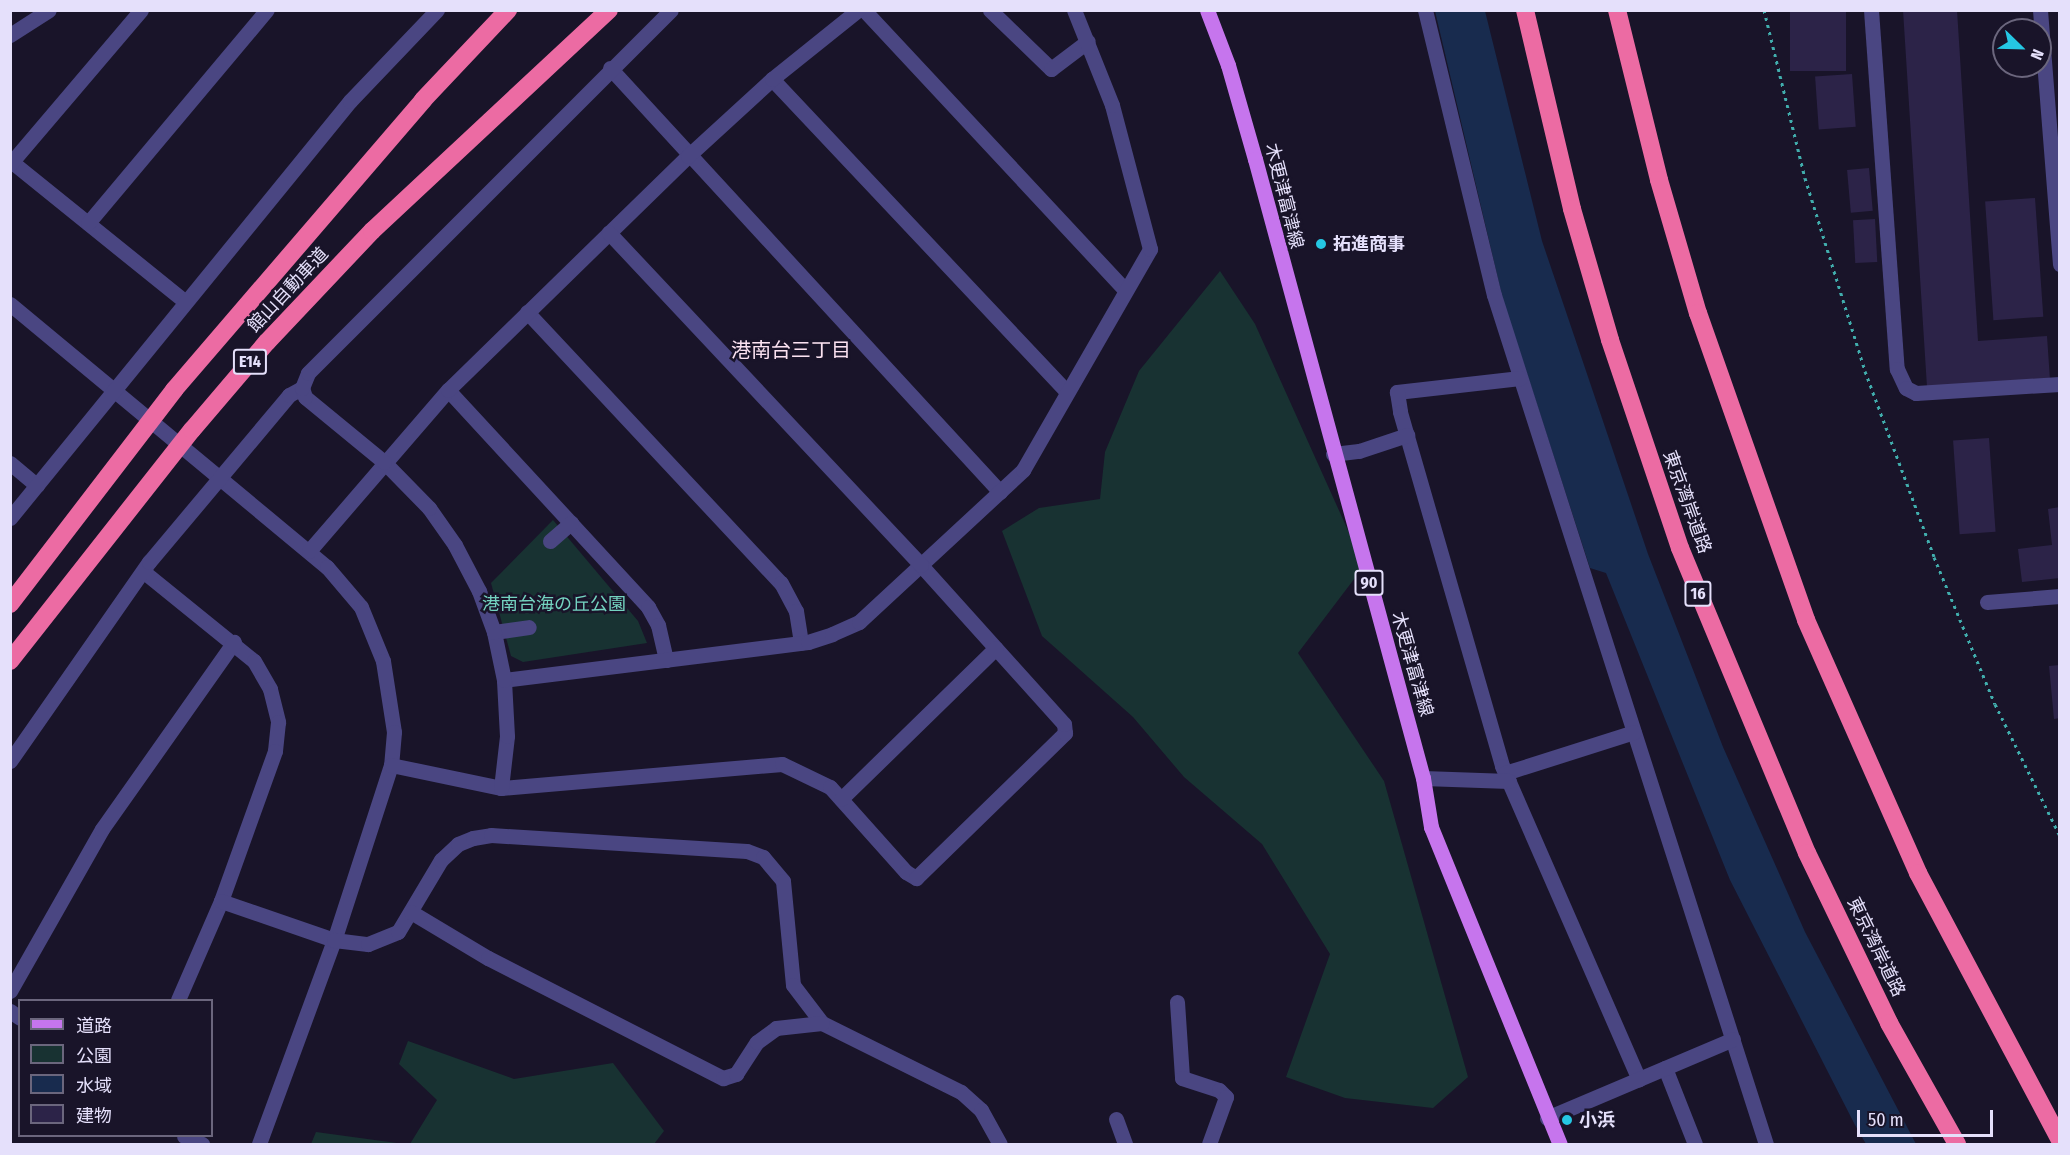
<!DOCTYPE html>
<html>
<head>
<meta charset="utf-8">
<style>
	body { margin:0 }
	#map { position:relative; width:2070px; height:1155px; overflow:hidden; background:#191429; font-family:"Fira Sans Condensed","Noto Sans JP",sans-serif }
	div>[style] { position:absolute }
	.green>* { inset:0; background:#183232 }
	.water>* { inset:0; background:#182b4e }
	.building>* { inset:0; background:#2c2348; transform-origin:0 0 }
	.path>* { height:3px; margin-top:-1.5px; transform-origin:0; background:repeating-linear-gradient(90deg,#41aead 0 3px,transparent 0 7.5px) }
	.minor>* { height:15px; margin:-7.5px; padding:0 7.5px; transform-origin:7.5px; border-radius:7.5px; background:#4a4682 }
	.major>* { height:15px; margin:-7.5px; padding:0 7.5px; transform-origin:7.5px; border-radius:7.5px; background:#c675ed }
	.highway>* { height:18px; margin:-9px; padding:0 9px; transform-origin:9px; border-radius:9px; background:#ec6ba3 }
	.dots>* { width:16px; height:16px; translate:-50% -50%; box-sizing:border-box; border:3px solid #191429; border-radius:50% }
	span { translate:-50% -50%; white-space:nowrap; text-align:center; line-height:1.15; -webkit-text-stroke:5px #191429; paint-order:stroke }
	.shield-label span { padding:2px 4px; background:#191429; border:2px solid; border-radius:4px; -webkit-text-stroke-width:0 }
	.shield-label { font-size:16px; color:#e5e0fb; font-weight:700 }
	.street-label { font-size:18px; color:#e5e0fb }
	.poi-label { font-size:18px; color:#e5e0fb; font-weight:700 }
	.left { translate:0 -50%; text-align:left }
	.park-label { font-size:18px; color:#74d3c0 }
	.neighbourhood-label { font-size:20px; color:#fbe2f1 }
	.frame { position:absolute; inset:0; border:12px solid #e5e0fb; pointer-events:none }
	.legend { position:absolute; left:18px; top:999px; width:195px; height:138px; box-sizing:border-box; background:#191429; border:2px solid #6b667d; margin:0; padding:8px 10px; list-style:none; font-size:18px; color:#e5e0fb }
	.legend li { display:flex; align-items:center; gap:12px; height:30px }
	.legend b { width:30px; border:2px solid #6b667d }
	.north { position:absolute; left:1992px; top:18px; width:60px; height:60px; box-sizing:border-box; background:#191429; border:2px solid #6b667d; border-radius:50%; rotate:113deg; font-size:16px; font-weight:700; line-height:24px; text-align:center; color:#e5e0fb }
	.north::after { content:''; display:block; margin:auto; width:21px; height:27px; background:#25c7e3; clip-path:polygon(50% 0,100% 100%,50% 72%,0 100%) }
	.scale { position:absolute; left:1857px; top:1110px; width:136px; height:27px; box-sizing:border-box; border:3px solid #e5e0fb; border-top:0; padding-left:8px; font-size:18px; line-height:21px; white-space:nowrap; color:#e5e0fb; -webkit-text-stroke:4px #191429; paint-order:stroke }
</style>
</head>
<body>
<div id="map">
	<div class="green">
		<i style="clip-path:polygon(1220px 271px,1255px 324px,1364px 566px,1298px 653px,1384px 781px,1468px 1077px,1433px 1108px,1345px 1098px,1286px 1077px,1330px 954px,1262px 844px,1184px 777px,1133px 717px,1042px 636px,1002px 531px,1039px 508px,1100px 499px,1105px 452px,1139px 371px)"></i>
		<i style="clip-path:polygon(553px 520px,638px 621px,647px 643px,523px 662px,511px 656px,491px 583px)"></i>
		<i style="clip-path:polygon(408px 1041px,514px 1079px,613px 1063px,664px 1131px,654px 1144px,410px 1144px,437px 1100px,399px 1064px)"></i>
		<i style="clip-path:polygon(316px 1132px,404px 1144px,311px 1144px)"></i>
	</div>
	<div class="water">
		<i style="clip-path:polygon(1435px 11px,1485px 11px,1542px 241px,1648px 554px,1723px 747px,1805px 932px,1916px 1144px,1866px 1144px,1855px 1125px,1730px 880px,1606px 573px,1590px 568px,1503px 300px)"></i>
	</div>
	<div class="building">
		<i style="left:1790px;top:10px;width:56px;height:61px"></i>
		<i style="clip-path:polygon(1903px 10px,1957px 10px,1978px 341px,2047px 336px,2050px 380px,1927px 387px)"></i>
		<i style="left:1852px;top:74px;width:53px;height:37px;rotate:86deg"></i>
		<i style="left:1869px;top:168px;width:43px;height:22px;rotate:85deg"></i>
		<i style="left:2035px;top:198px;width:119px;height:50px;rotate:86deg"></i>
		<i style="left:1875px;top:219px;width:43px;height:22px;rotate:87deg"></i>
		<i style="left:1989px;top:438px;width:94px;height:36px;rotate:86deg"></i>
		<i style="clip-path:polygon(2060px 507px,2060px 578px,2022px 582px,2018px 549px,2052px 545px,2048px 509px)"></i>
		<i style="clip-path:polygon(2060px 665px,2060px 718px,2054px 719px,2049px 666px)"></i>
	</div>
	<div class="path">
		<i style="left:1764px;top:10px;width:173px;rotate:76.3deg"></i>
		<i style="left:1805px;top:178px;width:202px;rotate:72.7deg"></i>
		<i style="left:1865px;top:371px;width:198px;rotate:69.6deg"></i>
		<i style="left:1934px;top:557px;width:159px;rotate:67.5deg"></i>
		<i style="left:1995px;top:704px;width:147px;rotate:63.8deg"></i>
	</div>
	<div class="minor">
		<i style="left:864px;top:10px;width:383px;rotate:47deg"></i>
		<i style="left:990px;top:10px;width:85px;rotate:44deg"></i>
		<i style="left:1051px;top:69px;width:46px;rotate:-37.1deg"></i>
		<i style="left:1425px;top:10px;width:293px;rotate:76.4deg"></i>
		<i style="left:1494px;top:295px;width:892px;rotate:72.24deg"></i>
		<i style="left:1871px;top:10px;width:360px;rotate:85.9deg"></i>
		<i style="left:1897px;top:369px;width:21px;rotate:65deg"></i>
		<i style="left:1906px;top:388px;width:11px;rotate:27deg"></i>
		<i style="left:1916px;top:393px;width:144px;rotate:-3.6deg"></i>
		<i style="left:2040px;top:10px;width:255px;rotate:85.5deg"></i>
		<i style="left:10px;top:35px;width:46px;rotate:-32.7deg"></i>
		<i style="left:610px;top:68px;width:576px;rotate:47.39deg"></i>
		<i style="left:772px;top:79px;width:430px;rotate:46.7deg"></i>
		<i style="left:12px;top:162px;width:221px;rotate:38.9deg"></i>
		<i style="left:10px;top:164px;width:202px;rotate:-49.6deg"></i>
		<i style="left:88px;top:223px;width:278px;rotate:-50deg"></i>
		<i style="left:10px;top:304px;width:412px;rotate:39.7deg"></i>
		<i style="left:327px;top:567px;width:52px;rotate:49.6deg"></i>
		<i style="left:361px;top:607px;width:58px;rotate:67.8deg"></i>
		<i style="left:383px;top:661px;width:72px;rotate:81.2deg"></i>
		<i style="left:394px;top:732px;width:33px;rotate:95deg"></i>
		<i style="left:391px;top:765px;width:184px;rotate:108deg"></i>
		<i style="left:334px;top:940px;width:217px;rotate:110.2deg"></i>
		<i style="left:527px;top:312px;width:371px;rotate:46.9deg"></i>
		<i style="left:781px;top:583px;width:32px;rotate:62deg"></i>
		<i style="left:796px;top:611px;width:32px;rotate:81deg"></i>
		<i style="left:1520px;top:378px;width:124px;rotate:173.5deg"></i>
		<i style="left:1397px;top:392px;width:20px;rotate:81deg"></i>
		<i style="left:1400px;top:412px;width:368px;rotate:73.9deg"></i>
		<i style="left:1502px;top:766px;width:342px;rotate:66.4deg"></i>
		<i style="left:448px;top:390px;width:295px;rotate:47.3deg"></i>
		<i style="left:648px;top:607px;width:21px;rotate:61deg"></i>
		<i style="left:658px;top:625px;width:36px;rotate:77deg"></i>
		<i style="left:1333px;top:454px;width:26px;rotate:-7deg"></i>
		<i style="left:1359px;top:451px;width:51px;rotate:-18.4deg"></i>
		<i style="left:10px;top:463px;width:35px;rotate:40deg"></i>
		<i style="left:10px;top:518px;width:538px;rotate:-50.81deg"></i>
		<i style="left:350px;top:101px;width:126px;rotate:-46.3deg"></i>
		<i style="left:550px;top:541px;width:28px;rotate:-41deg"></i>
		<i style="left:309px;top:551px;width:213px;rotate:-49.2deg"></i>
		<i style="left:448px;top:390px;width:335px;rotate:-44.3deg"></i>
		<i style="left:688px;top:156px;width:114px;rotate:-42.5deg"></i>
		<i style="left:772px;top:79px;width:110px;rotate:-38.7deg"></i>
		<i style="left:144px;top:572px;width:141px;rotate:39deg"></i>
		<i style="left:254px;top:661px;width:32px;rotate:60deg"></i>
		<i style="left:270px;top:689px;width:34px;rotate:76deg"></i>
		<i style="left:278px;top:722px;width:29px;rotate:96deg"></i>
		<i style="left:275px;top:751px;width:159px;rotate:109.8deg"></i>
		<i style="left:221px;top:901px;width:108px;rotate:113.5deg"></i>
		<i style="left:1987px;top:602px;width:73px;rotate:-4.7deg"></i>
		<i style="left:494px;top:632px;width:35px;rotate:-8deg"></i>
		<i style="left:504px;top:680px;width:306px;rotate:-7.1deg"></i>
		<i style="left:808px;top:642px;width:25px;rotate:-18deg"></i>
		<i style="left:832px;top:634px;width:30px;rotate:-24deg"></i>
		<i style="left:859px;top:622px;width:224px;rotate:-42.8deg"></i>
		<i style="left:1023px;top:470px;width:255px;rotate:-60.1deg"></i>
		<i style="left:1150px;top:249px;width:149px;rotate:-104.8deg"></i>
		<i style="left:1112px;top:105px;width:102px;rotate:-111.8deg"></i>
		<i style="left:10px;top:761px;width:243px;rotate:-55.1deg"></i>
		<i style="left:149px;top:562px;width:218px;rotate:-50deg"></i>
		<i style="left:289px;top:395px;width:15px;rotate:-28deg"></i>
		<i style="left:391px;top:765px;width:112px;rotate:11.8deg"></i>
		<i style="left:501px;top:788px;width:282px;rotate:-4.9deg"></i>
		<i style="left:782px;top:764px;width:53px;rotate:25.6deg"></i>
		<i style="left:830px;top:787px;width:114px;rotate:48.2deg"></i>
		<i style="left:906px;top:872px;width:12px;rotate:31deg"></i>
		<i style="left:916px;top:878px;width:208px;rotate:-44.2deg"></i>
		<i style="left:1065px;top:733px;width:9px;rotate:-96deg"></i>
		<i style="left:1064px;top:724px;width:214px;rotate:-132deg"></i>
		<i style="left:921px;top:565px;width:456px;rotate:-133.2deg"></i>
		<i style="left:1505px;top:773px;width:135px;rotate:-17.6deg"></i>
		<i style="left:1423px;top:778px;width:86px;rotate:2deg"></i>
		<i style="left:501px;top:788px;width:52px;rotate:-83.4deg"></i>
		<i style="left:507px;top:736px;width:56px;rotate:-93.1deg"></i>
		<i style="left:504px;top:680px;width:49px;rotate:-101.8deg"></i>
		<i style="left:494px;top:632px;width:44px;rotate:-110.1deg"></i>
		<i style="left:479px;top:591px;width:52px;rotate:-117.6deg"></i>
		<i style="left:455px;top:545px;width:45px;rotate:-125.1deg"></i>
		<i style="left:429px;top:508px;width:64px;rotate:-134.4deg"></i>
		<i style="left:384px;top:462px;width:102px;rotate:-140.6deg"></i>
		<i style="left:305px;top:397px;width:9px;rotate:-108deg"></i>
		<i style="left:302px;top:388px;width:16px;rotate:-68deg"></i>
		<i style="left:308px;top:373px;width:513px;rotate:-45deg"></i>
		<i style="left:841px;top:799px;width:216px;rotate:-44.3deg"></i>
		<i style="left:221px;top:901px;width:120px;rotate:19deg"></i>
		<i style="left:334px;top:940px;width:34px;rotate:7deg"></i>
		<i style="left:368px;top:944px;width:32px;rotate:-22deg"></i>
		<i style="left:398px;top:932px;width:84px;rotate:-59.2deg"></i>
		<i style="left:441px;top:860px;width:23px;rotate:-43deg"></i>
		<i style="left:458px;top:844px;width:16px;rotate:-22deg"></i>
		<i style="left:473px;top:838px;width:18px;rotate:-9deg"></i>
		<i style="left:491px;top:835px;width:256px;rotate:3.6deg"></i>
		<i style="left:747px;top:851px;width:17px;rotate:21deg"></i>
		<i style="left:763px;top:857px;width:31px;rotate:50deg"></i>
		<i style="left:783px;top:881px;width:104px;rotate:84.5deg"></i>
		<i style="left:793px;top:985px;width:48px;rotate:52.7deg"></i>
		<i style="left:822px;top:1023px;width:155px;rotate:26.4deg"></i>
		<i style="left:961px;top:1092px;width:27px;rotate:42deg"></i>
		<i style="left:981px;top:1110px;width:39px;rotate:61deg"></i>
		<i style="left:411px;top:912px;width:90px;rotate:30.9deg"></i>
		<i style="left:488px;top:958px;width:264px;rotate:27.1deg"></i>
		<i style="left:723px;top:1078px;width:14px;rotate:-17deg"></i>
		<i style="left:736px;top:1074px;width:38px;rotate:-57deg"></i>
		<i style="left:757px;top:1042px;width:24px;rotate:-36deg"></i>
		<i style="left:776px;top:1028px;width:46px;rotate:-6.2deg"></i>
		<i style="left:10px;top:991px;width:186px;rotate:-60.4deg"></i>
		<i style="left:102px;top:829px;width:229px;rotate:-54.8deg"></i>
		<i style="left:1177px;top:1002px;width:76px;rotate:86.2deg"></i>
		<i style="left:1182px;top:1078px;width:39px;rotate:18deg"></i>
		<i style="left:1219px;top:1090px;width:10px;rotate:45deg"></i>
		<i style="left:1226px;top:1097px;width:50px;rotate:109.9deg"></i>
		<i style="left:10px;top:1011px;width:12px;rotate:35deg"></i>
		<i style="left:1665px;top:1068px;width:82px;rotate:68.5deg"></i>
		<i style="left:1547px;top:1118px;width:202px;rotate:-23deg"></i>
		<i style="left:1116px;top:1119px;width:27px;rotate:70deg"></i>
		<i style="left:184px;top:1136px;width:20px;rotate:24deg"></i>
	</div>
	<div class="major">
		<i style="left:1207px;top:10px;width:59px;rotate:69.1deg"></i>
		<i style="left:1228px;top:65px;width:98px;rotate:74deg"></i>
		<i style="left:1255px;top:159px;width:641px;rotate:74.82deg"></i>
		<i style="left:1423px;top:778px;width:50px;rotate:80.7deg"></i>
		<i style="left:1431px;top:827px;width:342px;rotate:67.9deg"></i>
	</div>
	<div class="highway">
		<i style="left:1525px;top:10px;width:204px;rotate:76.7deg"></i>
		<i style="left:1572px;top:209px;width:136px;rotate:73.8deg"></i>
		<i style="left:1610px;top:340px;width:219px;rotate:71.4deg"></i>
		<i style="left:1680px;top:548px;width:330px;rotate:67.4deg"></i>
		<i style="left:1807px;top:853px;width:189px;rotate:64.2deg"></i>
		<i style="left:1889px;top:1023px;width:139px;rotate:60.7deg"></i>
		<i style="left:1617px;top:10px;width:175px;rotate:76.1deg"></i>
		<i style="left:1659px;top:180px;width:139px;rotate:73.7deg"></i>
		<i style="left:1698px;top:313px;width:325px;rotate:70.6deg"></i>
		<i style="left:1806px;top:620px;width:277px;rotate:66.1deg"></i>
		<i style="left:1918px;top:873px;width:302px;rotate:62deg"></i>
		<i style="left:10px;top:604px;width:270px;rotate:-52.5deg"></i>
		<i style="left:174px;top:390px;width:382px;rotate:-49.3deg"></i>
		<i style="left:423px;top:100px;width:124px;rotate:-46.6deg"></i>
		<i style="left:10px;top:661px;width:294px;rotate:-51.8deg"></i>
		<i style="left:192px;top:430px;width:116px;rotate:-49.6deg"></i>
		<i style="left:267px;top:342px;width:153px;rotate:-46.6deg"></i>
		<i style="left:372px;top:231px;width:324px;rotate:-43deg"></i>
	</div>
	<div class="dots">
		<i style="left:1321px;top:244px;background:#25c7e3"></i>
		<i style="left:1567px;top:1120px;background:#25c7e3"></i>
	</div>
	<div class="shield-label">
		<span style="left:250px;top:362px">E14</span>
		<span style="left:1369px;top:583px">90</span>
		<span style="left:1698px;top:594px">16</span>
	</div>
	<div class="street-label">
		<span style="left:1284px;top:196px;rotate:76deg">木更津富津線</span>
		<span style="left:288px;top:290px;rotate:-47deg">館山自動車道</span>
		<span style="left:1687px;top:502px;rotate:70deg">東京湾岸道路</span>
		<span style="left:1412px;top:664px;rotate:74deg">木更津富津線</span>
		<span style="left:1876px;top:947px;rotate:64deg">東京湾岸道路</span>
	</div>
	<div class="poi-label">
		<span class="left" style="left:1333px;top:244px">拓進商事</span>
		<span class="left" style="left:1579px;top:1120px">小浜</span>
	</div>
	<div class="park-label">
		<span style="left:554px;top:604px">港南台海の丘公園</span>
	</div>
	<div class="neighbourhood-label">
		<span style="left:791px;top:350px">港南台三丁目</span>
	</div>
	<div class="frame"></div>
	<ul class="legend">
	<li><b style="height:8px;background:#c675ed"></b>道路</li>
	<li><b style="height:16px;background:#183232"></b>公園</li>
	<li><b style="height:16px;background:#182b4e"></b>水域</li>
	<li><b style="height:16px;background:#2c2348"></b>建物</li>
	</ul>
	<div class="north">N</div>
	<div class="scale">50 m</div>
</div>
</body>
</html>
